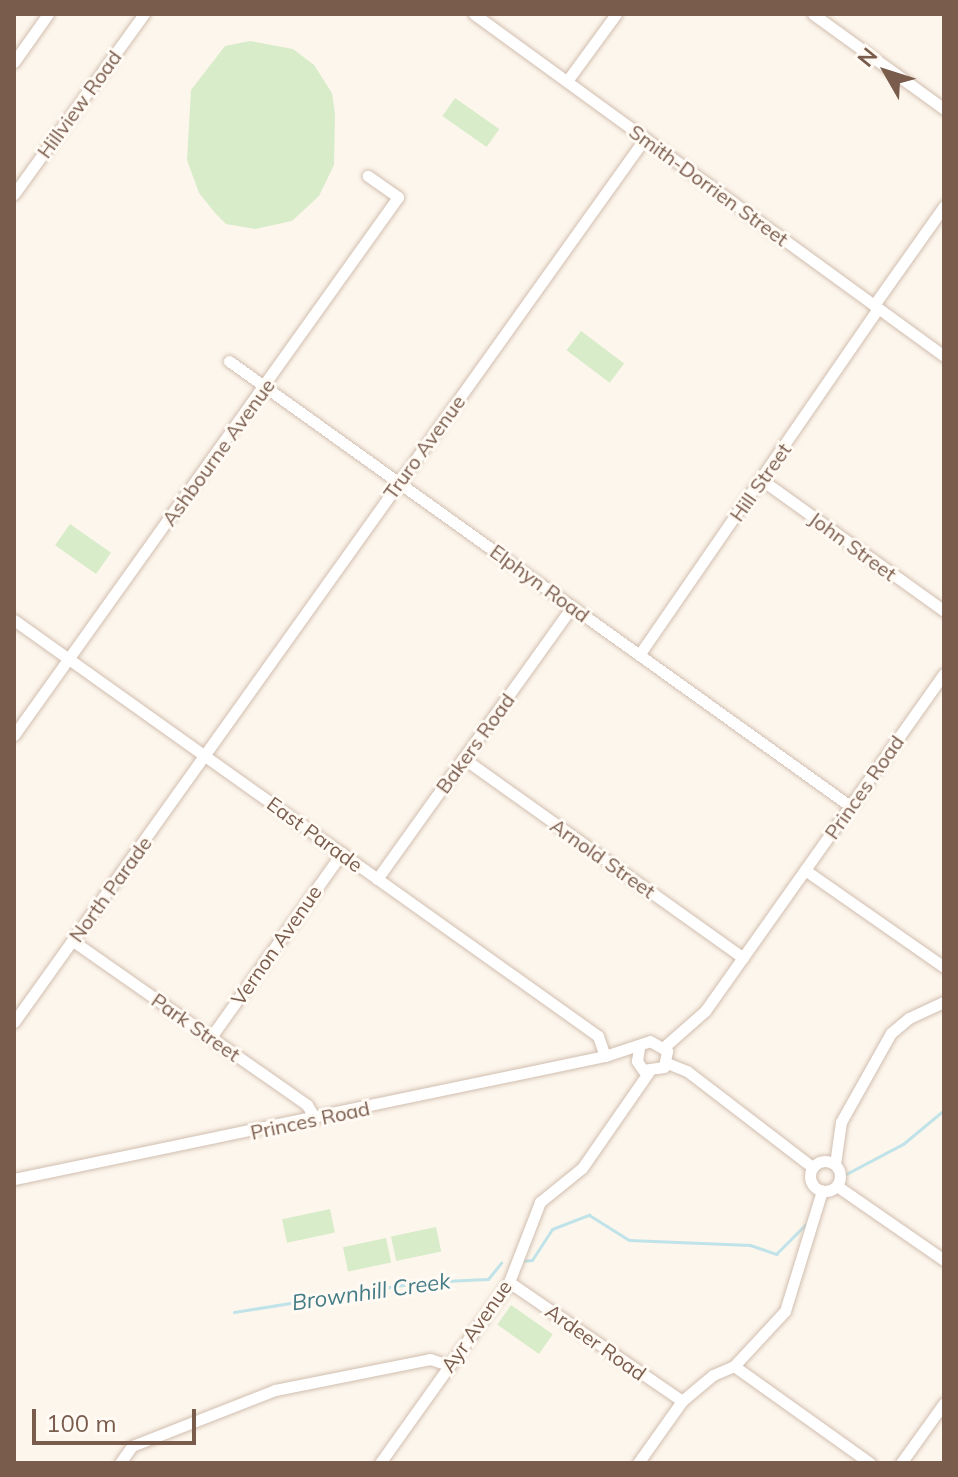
<!DOCTYPE html>
<html>
<head>
<meta charset="utf-8">
<style>
	body { margin:0 }
	#map { position:relative; width:958px; height:1477px; overflow:hidden; background:#fdf6ec; font-family:Mulish,sans-serif }
	div>[style] { position:absolute }
	.green>* { inset:0; background:#d8ecc9; transform-origin:0 0 }
	.stream>* { height:3px; margin:-1.5px; padding:0 1.5px; transform-origin:1.5px; border-radius:1.5px; background:#bfe3e8 }
	.roads { filter:drop-shadow(0 0 2px #d1beb0) drop-shadow(0 0 2px #d1beb0) }
	.minor>* { height:11px; margin:-5.5px; padding:0 5.5px; transform-origin:5.5px; border-radius:5.5px; background:#fff }
	.minor>.ring { margin:-5.5px; padding:0; box-sizing:content-box; background:none; border:11px solid #fff; border-radius:50% }
	span { translate:-50% -50%; white-space:nowrap; text-align:center; line-height:1.15; -webkit-text-stroke:6px #fffaf3; paint-order:stroke }
	.street-label { font-size:20px; color:#7a5c4d }
	.water-label { font-size:22px; color:#437c86; font-style:italic }
	.frame { position:absolute; inset:0; border:16px solid #7a5c4d; pointer-events:none }
	.north { position:absolute; left:846px; top:32px; width:80px; height:80px; -webkit-text-stroke:6px #fffaf3; paint-order:stroke; rotate:309deg; font-size:22px; font-weight:700; line-height:32px; text-align:center; color:#7a5c4d }
	.north::after { content:''; display:block; margin:auto; width:28px; height:36px; background:#7a5c4d; clip-path:polygon(50% 0,100% 100%,50% 72%,0 100%) }
	.scale { position:absolute; left:32px; top:1409px; width:164px; height:36px; box-sizing:border-box; border:4px solid #7a5c4d; border-top:0; padding-left:10px; font-size:24px; line-height:28px; white-space:nowrap; color:#7a5c4d; -webkit-text-stroke:6px #fffaf3; paint-order:stroke }
</style>
</head>
<body>
<div id="map">
	<div class="green">
		<i style="clip-path:polygon(250px 41px,293px 49px,314px 65px,332px 93px,335px 114px,334px 165px,319px 196px,292px 221px,255px 229px,226px 224px,216px 214px,199px 193px,187px 160px,191px 90px,225px 46px)"></i>
		<i style="left:455px;top:98px;width:54px;height:22px;rotate:35deg"></i>
		<i style="left:581px;top:331px;width:54px;height:24px;rotate:37deg"></i>
		<i style="left:70px;top:524px;width:50px;height:26px;rotate:35deg"></i>
		<i style="left:330px;top:1209px;width:24px;height:49px;rotate:78deg"></i>
		<i style="left:436px;top:1227px;width:25px;height:46px;rotate:78deg"></i>
		<i style="left:386px;top:1238px;width:25px;height:44px;rotate:78deg"></i>
		<i style="left:511px;top:1305px;width:51px;height:24px;rotate:35deg"></i>
	</div>
	<div class="stream">
		<i style="left:846px;top:1174px;width:64px;rotate:-27.8deg"></i>
		<i style="left:903px;top:1144px;width:53px;rotate:-39.7deg"></i>
		<i style="left:519px;top:1261px;width:13px;rotate:-4deg"></i>
		<i style="left:532px;top:1260px;width:37px;rotate:-57deg"></i>
		<i style="left:552px;top:1229px;width:40px;rotate:-21deg"></i>
		<i style="left:589px;top:1215px;width:47px;rotate:32deg"></i>
		<i style="left:629px;top:1240px;width:121px;rotate:2.4deg"></i>
		<i style="left:750px;top:1245px;width:28px;rotate:19deg"></i>
		<i style="left:776px;top:1254px;width:42px;rotate:-45deg"></i>
		<i style="left:234px;top:1312px;width:190px;rotate:-9.1deg"></i>
		<i style="left:422px;top:1282px;width:66px;rotate:-2.6deg"></i>
		<i style="left:488px;top:1279px;width:21px;rotate:-51deg"></i>
	</div>
	<div class="roads">
		<div class="minor">
			<i style="left:474px;top:14px;width:581px;rotate:36.04deg"></i>
			<i style="left:813px;top:14px;width:162px;rotate:35.9deg"></i>
			<i style="left:14px;top:62px;width:59px;rotate:-54.7deg"></i>
			<i style="left:567px;top:81px;width:83px;rotate:-53.8deg"></i>
			<i style="left:14px;top:194px;width:222px;rotate:-54.2deg"></i>
			<i style="left:874px;top:305px;width:121px;rotate:-54.7deg"></i>
			<i style="left:229px;top:361px;width:764px;rotate:35.62deg"></i>
			<i style="left:762px;top:480px;width:224px;rotate:35.7deg"></i>
			<i style="left:14px;top:620px;width:717px;rotate:35.46deg"></i>
			<i style="left:598px;top:1036px;width:21px;rotate:71deg"></i>
			<i style="left:639px;top:655px;width:421px;rotate:-55.4deg"></i>
			<i style="left:14px;top:735px;width:661px;rotate:-54.48deg"></i>
			<i style="left:398px;top:197px;width:37px;rotate:-145deg"></i>
			<i style="left:463px;top:758px;width:344px;rotate:35.5deg"></i>
			<i style="left:805px;top:870px;width:169px;rotate:34.9deg"></i>
			<i style="left:377px;top:879px;width:335px;rotate:-54.4deg"></i>
			<i style="left:73px;top:941px;width:286px;rotate:35deg"></i>
			<i style="left:307px;top:1105px;width:15px;rotate:58deg"></i>
			<i style="left:14px;top:1022px;width:1086px;rotate:-54.48deg"></i>
			<i style="left:211px;top:1037px;width:226px;rotate:-54.6deg"></i>
			<i style="left:664px;top:1047px;width:55px;rotate:-41.3deg"></i>
			<i style="left:705px;top:1011px;width:413px;rotate:-54.7deg"></i>
			<i style="left:667px;top:1063px;width:22px;rotate:22deg"></i>
			<i style="left:687px;top:1071px;width:158px;rotate:37.5deg"></i>
			<i class="ring" style="left:810px;top:1161px;width:19px;height:19px"></i>
			<i style="left:835px;top:1164px;width:42px;rotate:-81.9deg"></i>
			<i style="left:841px;top:1122px;width:102px;rotate:-60.7deg"></i>
			<i style="left:891px;top:1033px;width:23px;rotate:-40deg"></i>
			<i style="left:909px;top:1018px;width:38px;rotate:-25deg"></i>
			<i style="left:14px;top:1179px;width:604px;rotate:-11.76deg"></i>
			<i style="left:605px;top:1056px;width:47px;rotate:-18.4deg"></i>
			<i style="left:650px;top:1041px;width:20px;rotate:30deg"></i>
			<i style="left:667px;top:1051px;width:16px;rotate:101deg"></i>
			<i style="left:664px;top:1067px;width:21px;rotate:172deg"></i>
			<i style="left:643px;top:1070px;width:11px;rotate:-124deg"></i>
			<i style="left:637px;top:1061px;width:13px;rotate:-81deg"></i>
			<i style="left:837px;top:1186px;width:130px;rotate:34.7deg"></i>
			<i style="left:509px;top:1282px;width:210px;rotate:34.5deg"></i>
			<i style="left:734px;top:1366px;width:167px;rotate:35.5deg"></i>
			<i style="left:120px;top:1463px;width:21px;rotate:-55deg"></i>
			<i style="left:132px;top:1446px;width:154px;rotate:-21.4deg"></i>
			<i style="left:275px;top:1390px;width:158px;rotate:-11.3deg"></i>
			<i style="left:430px;top:1359px;width:19px;rotate:18deg"></i>
			<i style="left:380px;top:1463px;width:222px;rotate:-54.5deg"></i>
			<i style="left:509px;top:1282px;width:86px;rotate:-68.8deg"></i>
			<i style="left:540px;top:1202px;width:54px;rotate:-39deg"></i>
			<i style="left:582px;top:1168px;width:116px;rotate:-55.2deg"></i>
			<i style="left:638px;top:1463px;width:76px;rotate:-54.6deg"></i>
			<i style="left:682px;top:1401px;width:40px;rotate:-40deg"></i>
			<i style="left:713px;top:1375px;width:23px;rotate:-23deg"></i>
			<i style="left:734px;top:1366px;width:75px;rotate:-47.2deg"></i>
			<i style="left:785px;top:1311px;width:126px;rotate:-72.9deg"></i>
			<i style="left:901px;top:1463px;width:74px;rotate:-54.4deg"></i>
		</div>
	</div>
	<div class="street-label">
		<span style="left:79px;top:104px;rotate:-54deg">Hillview Road</span>
		<span style="left:709px;top:185px;rotate:36deg">Smith-Dorrien Street</span>
		<span style="left:424px;top:447px;rotate:-54deg">Truro Avenue</span>
		<span style="left:218px;top:452px;rotate:-54deg">Ashbourne Avenue</span>
		<span style="left:760px;top:482px;rotate:-55deg">Hill Street</span>
		<span style="left:853px;top:546px;rotate:36deg">John Street</span>
		<span style="left:540px;top:583px;rotate:36deg">Elphyn Road</span>
		<span style="left:475px;top:743px;rotate:-54deg">Bakers Road</span>
		<span style="left:864px;top:787px;rotate:-55deg">Princes Road</span>
		<span style="left:315px;top:834px;rotate:36deg">East Parade</span>
		<span style="left:603px;top:858px;rotate:35deg">Arnold Street</span>
		<span style="left:110px;top:889px;rotate:-54deg">North Parade</span>
		<span style="left:276px;top:945px;rotate:-55deg">Vernon Avenue</span>
		<span style="left:196px;top:1027px;rotate:35deg">Park Street</span>
		<span style="left:310px;top:1120px;rotate:-12deg">Princes Road</span>
		<span style="left:476px;top:1326px;rotate:-55deg">Ayr Avenue</span>
		<span style="left:596px;top:1342px;rotate:35deg">Ardeer Road</span>
	</div>
	<div class="water-label">
		<span style="left:371px;top:1292px;rotate:-8deg">Brownhill Creek</span>
	</div>
	<div class="frame"></div>
	<div class="north">N</div>
	<div class="scale">100 m</div>
</div>
</body>
</html>
